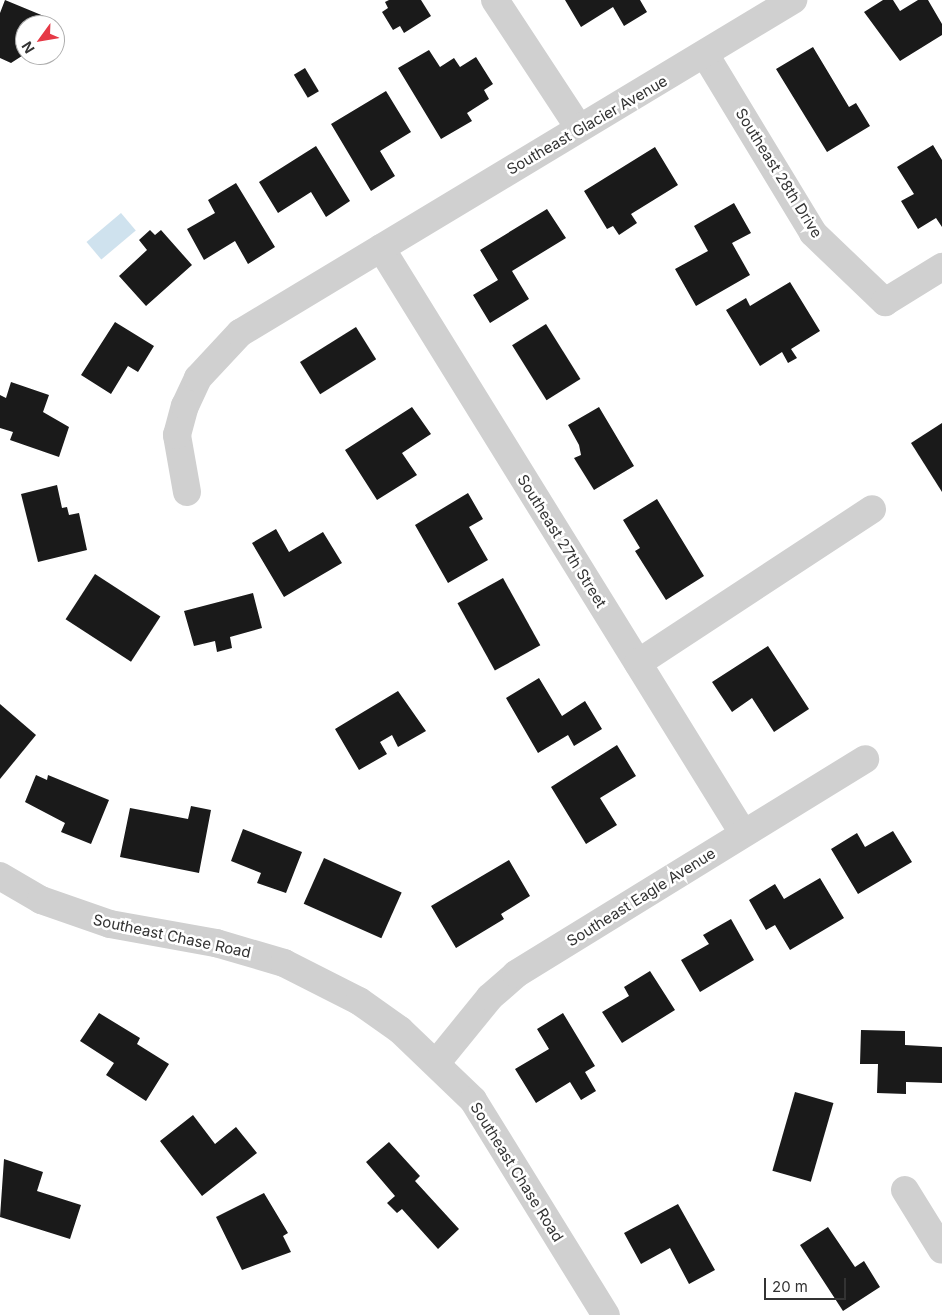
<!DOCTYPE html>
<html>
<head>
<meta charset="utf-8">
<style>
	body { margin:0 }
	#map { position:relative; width:942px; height:1315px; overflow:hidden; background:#fff; font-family:Inter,sans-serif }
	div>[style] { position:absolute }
	.water>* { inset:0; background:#cfe2ee; transform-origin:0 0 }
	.building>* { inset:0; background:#1a1a1a; transform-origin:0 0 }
	.minor>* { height:28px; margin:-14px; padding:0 14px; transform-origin:14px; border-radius:14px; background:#d0d0d0 }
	span { translate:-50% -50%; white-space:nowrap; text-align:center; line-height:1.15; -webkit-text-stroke:5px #fff; paint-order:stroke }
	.street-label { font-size:15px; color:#333 }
	.north { position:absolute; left:15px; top:15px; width:50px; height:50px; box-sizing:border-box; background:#fff; border:1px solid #adadad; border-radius:50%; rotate:238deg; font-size:14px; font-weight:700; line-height:20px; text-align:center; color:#333 }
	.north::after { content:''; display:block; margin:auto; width:18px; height:22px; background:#e63946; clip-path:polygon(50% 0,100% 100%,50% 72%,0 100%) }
	.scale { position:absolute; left:764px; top:1278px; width:82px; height:22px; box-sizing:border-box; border:2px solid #333; border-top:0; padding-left:6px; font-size:15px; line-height:18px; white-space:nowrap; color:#333; -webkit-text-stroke:4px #fff; paint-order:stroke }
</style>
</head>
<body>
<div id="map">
	<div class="water">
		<i style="left:121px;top:213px;width:23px;height:45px;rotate:50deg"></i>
	</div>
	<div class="building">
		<i style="clip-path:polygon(5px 0,51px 19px,47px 25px,25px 25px,25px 54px,11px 63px,0 58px,0 13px)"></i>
		<i style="clip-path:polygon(389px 0,421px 0,431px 16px,404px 33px,400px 26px,393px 30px,382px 12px,388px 8px,385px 2px)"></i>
		<i style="clip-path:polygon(565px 0,640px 0,647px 12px,624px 26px,613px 7px,581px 27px)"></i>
		<i style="clip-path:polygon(883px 0,893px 0,900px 11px,918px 0,928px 0,942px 24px,942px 35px,900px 61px,864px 12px)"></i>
		<i style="clip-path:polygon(813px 47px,849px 107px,856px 103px,870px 126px,827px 152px,776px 69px)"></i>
		<i style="clip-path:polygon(429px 50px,440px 67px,454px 58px,460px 67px,476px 57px,493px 84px,484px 90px,489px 99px,467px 113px,472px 121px,441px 139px,398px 68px)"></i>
		<i style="left:305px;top:68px;width:27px;height:13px;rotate:59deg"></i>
		<i style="clip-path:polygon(386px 91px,411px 132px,380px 151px,395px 176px,371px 191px,331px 124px)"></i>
		<i style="clip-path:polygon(933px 145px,942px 160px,942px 227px,936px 218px,918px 229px,901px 201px,914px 194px,897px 167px)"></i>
		<i style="clip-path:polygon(316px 146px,350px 201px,326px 217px,311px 192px,278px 213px,259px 182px)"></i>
		<i style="clip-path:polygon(655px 147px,678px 185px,631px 214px,637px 223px,619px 235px,613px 226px,607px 229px,584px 191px)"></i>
		<i style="clip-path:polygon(236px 183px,275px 247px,248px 264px,235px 241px,204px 260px,187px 229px,215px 213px,208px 200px)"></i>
		<i style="clip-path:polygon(734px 203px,751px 233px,732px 243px,750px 275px,696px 306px,675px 269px,708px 251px,694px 226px)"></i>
		<i style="clip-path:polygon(547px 209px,566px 238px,512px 271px,529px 299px,490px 323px,473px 295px,498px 280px,480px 250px)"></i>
		<i style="clip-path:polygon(150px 230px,155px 235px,161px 230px,192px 265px,146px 306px,119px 276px,147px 250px,139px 240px)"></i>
		<i style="clip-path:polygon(790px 282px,820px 331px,791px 349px,797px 358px,788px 363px,782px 352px,760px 366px,726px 310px,746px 298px,750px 306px)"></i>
		<i style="clip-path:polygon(115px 322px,154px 346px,138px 372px,128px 366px,111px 394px,81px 375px)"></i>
		<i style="left:546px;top:324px;width:65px;height:40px;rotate:58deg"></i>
		<i style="left:356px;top:327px;width:38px;height:66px;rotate:58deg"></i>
		<i style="clip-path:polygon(11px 382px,49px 395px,43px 412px,69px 427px,59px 457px,10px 440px,13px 432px,0 428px,0 395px,6px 398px)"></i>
		<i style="clip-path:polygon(412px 407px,431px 434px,402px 453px,417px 475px,377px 500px,345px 450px)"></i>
		<i style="clip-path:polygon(599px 407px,634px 466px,594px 490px,574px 458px,581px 455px,579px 445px,568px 425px)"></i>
		<i style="clip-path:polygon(942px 423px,942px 492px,911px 443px)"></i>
		<i style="clip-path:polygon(57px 485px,62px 508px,67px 507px,69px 515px,79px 513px,87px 550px,38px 562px,21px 494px)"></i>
		<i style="clip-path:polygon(468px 493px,483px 519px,469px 527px,488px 560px,448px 583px,415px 525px)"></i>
		<i style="clip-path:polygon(657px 499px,704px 576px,666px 600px,635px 551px,640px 548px,623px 520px)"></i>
		<i style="clip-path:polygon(276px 529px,289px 552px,323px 532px,342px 563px,284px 597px,252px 543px)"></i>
		<i style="left:95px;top:574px;width:78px;height:54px;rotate:33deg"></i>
		<i style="left:503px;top:578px;width:77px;height:52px;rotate:61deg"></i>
		<i style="clip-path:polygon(253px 593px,262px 628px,230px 637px,232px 648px,217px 652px,215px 641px,194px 646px,184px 611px)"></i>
		<i style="clip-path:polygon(768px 646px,809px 709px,774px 732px,752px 698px,732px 712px,712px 682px)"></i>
		<i style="clip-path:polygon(539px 678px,562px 716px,585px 701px,602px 729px,574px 746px,568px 735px,538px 753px,506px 698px)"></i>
		<i style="clip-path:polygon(398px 691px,426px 731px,398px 747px,392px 735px,380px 742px,387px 754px,359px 770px,335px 729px)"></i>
		<i style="clip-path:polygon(0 704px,36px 735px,0 779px)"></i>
		<i style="clip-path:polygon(617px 745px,636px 776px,600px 798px,617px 825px,586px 844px,551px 787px)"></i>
		<i style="clip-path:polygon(36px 775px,47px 780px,48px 775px,109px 800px,91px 844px,61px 832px,65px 823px,25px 802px)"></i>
		<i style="clip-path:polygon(191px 806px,211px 810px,199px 873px,120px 857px,130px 808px,188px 819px)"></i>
		<i style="clip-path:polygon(243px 829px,302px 852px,286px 893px,257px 883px,261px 873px,231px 861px)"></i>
		<i style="clip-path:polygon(893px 831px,912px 862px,858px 894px,831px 849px,857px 833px,865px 847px)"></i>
		<i style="left:324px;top:858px;width:85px;height:50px;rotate:24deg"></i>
		<i style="clip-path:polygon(509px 860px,530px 896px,501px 914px,504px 919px,456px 948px,431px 906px)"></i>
		<i style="clip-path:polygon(820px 878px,844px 918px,790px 950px,775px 925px,766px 930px,749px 900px,775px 884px,784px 899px)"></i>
		<i style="clip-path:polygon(731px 919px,754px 960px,700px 992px,681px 960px,709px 944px,703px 935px)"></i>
		<i style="clip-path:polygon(650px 971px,675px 1010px,622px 1043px,602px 1012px,629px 996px,624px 987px)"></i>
		<i style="clip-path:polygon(99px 1013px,140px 1038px,137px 1044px,169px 1064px,146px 1101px,106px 1075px,114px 1063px,80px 1041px)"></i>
		<i style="clip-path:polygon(563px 1013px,595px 1066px,585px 1072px,596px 1091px,581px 1100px,570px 1082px,536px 1103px,515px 1069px,549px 1049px,537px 1029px)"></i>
		<i style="clip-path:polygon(861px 1030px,905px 1031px,905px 1045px,942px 1047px,942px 1083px,906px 1082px,906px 1094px,877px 1093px,878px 1064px,860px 1064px)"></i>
		<i style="left:795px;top:1092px;width:40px;height:82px;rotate:16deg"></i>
		<i style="clip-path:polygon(193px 1115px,215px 1144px,236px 1127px,257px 1153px,202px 1196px,160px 1141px)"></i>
		<i style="clip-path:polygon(389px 1142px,420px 1176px,415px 1181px,459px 1229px,438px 1249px,402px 1209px,397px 1213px,387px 1203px,395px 1196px,366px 1162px)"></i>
		<i style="clip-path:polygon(4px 1159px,43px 1172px,37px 1191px,81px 1205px,70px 1239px,0 1217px)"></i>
		<i style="clip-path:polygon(264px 1193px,288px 1233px,283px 1236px,291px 1252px,242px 1270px,216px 1217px)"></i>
		<i style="clip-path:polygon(678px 1204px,715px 1270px,689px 1284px,670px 1248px,641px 1264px,624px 1233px)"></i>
		<i style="clip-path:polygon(828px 1227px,855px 1267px,864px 1261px,880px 1287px,843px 1311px,800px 1245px)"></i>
	</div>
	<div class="minor">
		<i style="left:495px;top:0;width:153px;rotate:56.7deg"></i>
		<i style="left:706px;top:56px;width:207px;rotate:58.8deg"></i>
		<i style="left:813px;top:233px;width:100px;rotate:43.8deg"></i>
		<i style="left:885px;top:302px;width:67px;rotate:-31.6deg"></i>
		<i style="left:381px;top:248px;width:688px;rotate:58.25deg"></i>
		<i style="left:187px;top:492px;width:58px;rotate:-100deg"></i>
		<i style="left:177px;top:435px;width:30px;rotate:-75deg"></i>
		<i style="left:185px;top:406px;width:31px;rotate:-65deg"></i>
		<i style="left:198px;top:378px;width:62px;rotate:-47deg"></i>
		<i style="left:240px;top:333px;width:646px;rotate:-31.06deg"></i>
		<i style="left:638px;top:663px;width:280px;rotate:-33.3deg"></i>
		<i style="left:0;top:876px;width:48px;rotate:30.3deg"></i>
		<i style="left:41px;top:900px;width:73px;rotate:19.2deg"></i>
		<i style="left:110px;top:924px;width:108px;rotate:10.2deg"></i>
		<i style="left:216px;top:943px;width:71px;rotate:16.4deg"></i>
		<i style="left:284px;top:963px;width:84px;rotate:26.9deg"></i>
		<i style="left:359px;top:1001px;width:50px;rotate:35.3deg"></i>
		<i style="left:400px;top:1030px;width:101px;rotate:43.8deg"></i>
		<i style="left:473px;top:1100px;width:253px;rotate:58.3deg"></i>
		<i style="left:438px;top:1061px;width:82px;rotate:-50.9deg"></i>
		<i style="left:490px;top:997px;width:35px;rotate:-41deg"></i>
		<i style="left:516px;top:974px;width:410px;rotate:-31.6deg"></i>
		<i style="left:905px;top:1190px;width:70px;rotate:58.3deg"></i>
	</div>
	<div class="street-label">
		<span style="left:587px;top:125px;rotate:-30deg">Southeast Glacier Avenue</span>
		<span style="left:779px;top:173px;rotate:58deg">Southeast 28th Drive</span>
		<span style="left:562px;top:541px;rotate:58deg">Southeast 27th Street</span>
		<span style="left:641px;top:897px;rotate:-32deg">Southeast Eagle Avenue</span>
		<span style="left:172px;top:936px;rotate:12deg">Southeast Chase Road</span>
		<span style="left:517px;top:1172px;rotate:58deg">Southeast Chase Road</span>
	</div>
	<div class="north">N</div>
	<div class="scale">20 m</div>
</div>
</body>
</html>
